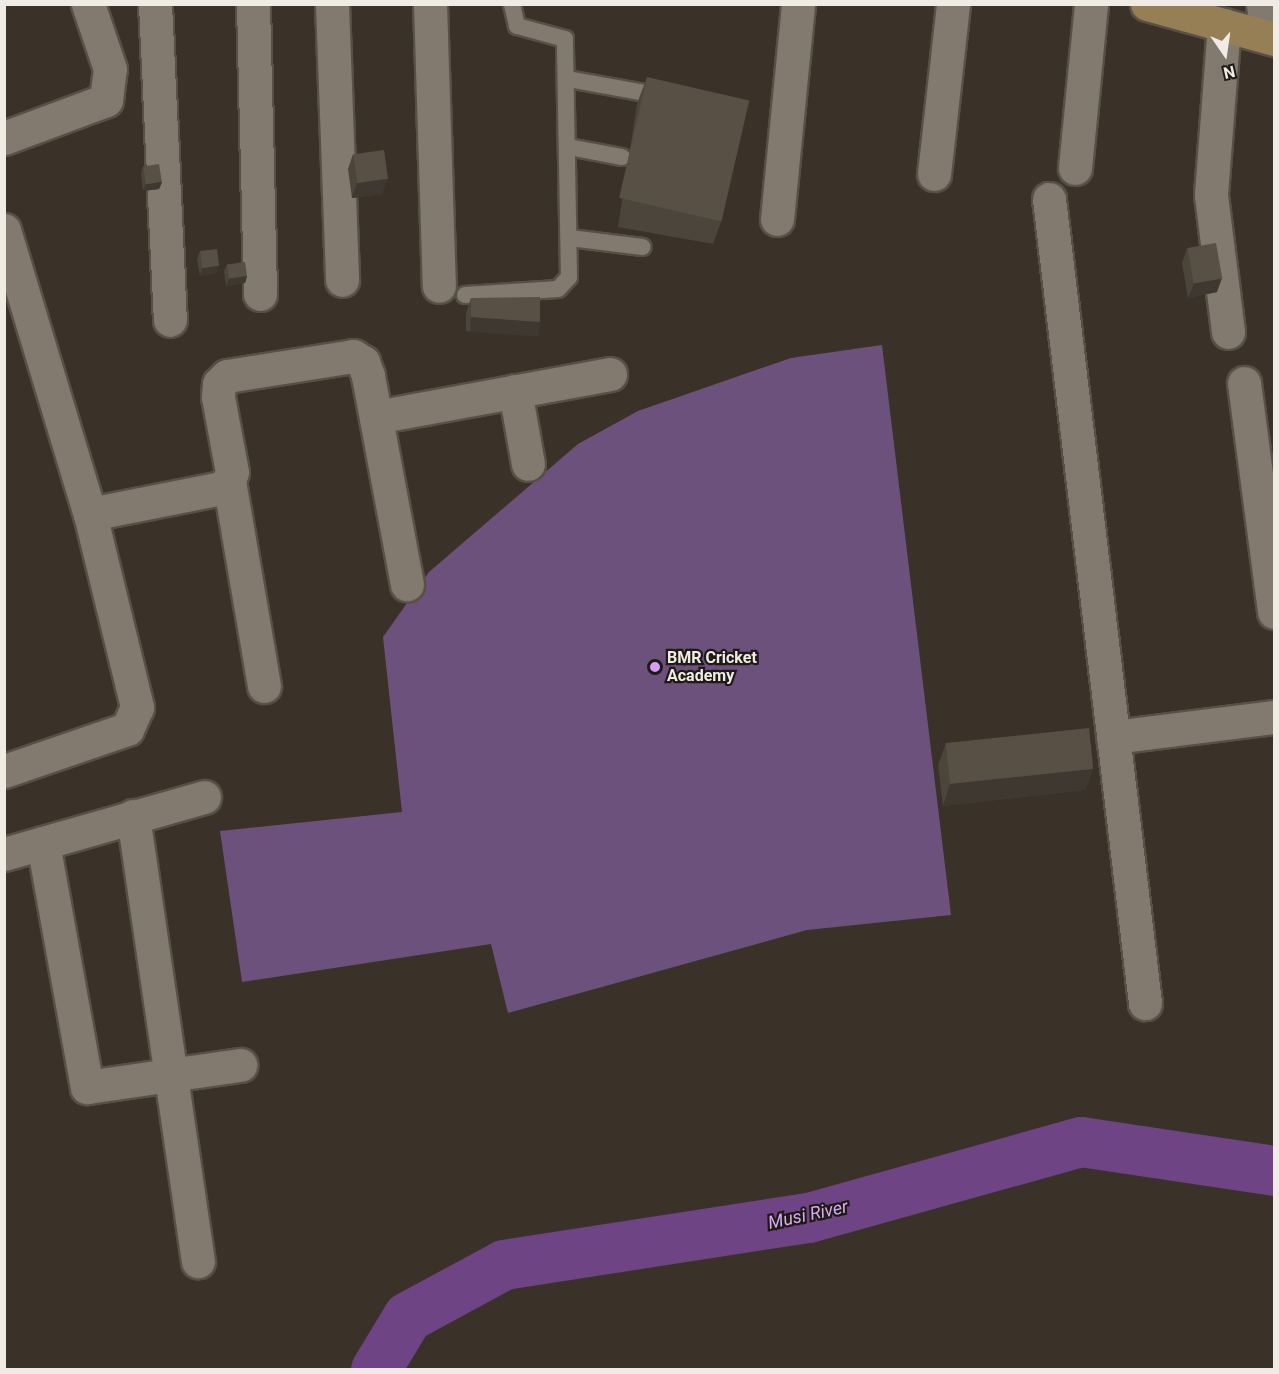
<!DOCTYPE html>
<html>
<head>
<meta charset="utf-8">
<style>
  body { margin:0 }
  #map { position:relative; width:1279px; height:1374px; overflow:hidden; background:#3a3228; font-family:Roboto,sans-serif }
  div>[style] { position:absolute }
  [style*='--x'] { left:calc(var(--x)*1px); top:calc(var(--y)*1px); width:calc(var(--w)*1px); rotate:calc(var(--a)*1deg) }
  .green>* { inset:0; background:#6d517d }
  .river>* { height:50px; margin:-25px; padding:0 25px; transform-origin:25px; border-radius:25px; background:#6f4485 }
  .roads { filter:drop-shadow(2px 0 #575047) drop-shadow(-2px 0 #575047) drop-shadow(0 2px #575047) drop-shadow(0 -2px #575047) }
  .lane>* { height:16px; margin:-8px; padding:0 8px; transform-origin:8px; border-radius:8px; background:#827a6e }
  .street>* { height:33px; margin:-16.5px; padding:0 16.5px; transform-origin:16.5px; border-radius:16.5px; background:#827a6e }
  .secondary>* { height:33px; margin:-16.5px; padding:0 16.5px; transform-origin:16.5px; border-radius:16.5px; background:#967f55 }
  .wall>* { inset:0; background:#4c453b }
  .shaded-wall>* { inset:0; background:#3e3830; transform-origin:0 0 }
  .building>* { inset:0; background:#585045; transform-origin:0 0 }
  .dots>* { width:16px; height:16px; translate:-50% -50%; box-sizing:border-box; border:3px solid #1e1b16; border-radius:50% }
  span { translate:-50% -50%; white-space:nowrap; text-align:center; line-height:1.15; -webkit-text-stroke:4.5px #1e1b16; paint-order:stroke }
  .poi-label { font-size:16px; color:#f0ebe4; font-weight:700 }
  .left { translate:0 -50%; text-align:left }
  .water-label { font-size:18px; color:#d9aaf3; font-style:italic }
  .frame { position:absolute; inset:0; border:6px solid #f0ebe4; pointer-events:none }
  .north { position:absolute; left:1195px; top:24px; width:60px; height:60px; -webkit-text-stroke:4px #1e1b16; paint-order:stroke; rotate:167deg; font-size:16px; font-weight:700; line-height:24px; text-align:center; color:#f0ebe4 }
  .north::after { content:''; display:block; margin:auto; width:21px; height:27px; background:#f0ebe4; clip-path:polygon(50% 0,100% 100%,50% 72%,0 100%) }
</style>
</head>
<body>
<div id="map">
  <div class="green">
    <i style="clip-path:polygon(882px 345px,951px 915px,807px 930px,508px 1013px,491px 944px,242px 982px,220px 831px,402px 812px,383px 637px,429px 572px,578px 444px,638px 411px,791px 358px)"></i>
  </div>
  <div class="river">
    <i style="--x:376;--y:1370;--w:62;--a:-58.9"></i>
    <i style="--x:408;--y:1317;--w:109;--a:-28.4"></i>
    <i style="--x:504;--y:1265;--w:309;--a:-8.8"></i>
    <i style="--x:809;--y:1218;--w:282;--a:-15.6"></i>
    <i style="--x:1081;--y:1142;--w:195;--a:8.5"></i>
  </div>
  <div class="roads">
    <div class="lane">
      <i style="--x:568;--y:79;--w:96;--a:10.3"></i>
      <i style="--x:569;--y:147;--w:54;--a:10.7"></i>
      <i style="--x:570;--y:238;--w:73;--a:7.1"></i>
      <i style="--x:465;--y:295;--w:93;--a:-3.7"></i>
      <i style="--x:558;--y:289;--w:16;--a:-47"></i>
      <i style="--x:569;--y:277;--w:238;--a:-91"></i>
      <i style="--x:565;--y:39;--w:50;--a:-164.8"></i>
      <i style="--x:517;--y:26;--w:23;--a:-103"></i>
    </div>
    <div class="street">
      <i style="--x:155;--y:4;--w:316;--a:87.3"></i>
      <i style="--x:253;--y:4;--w:290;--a:88.6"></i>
      <i style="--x:332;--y:4;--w:276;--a:87.9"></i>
      <i style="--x:430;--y:4;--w:282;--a:88.2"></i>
      <i style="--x:1263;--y:4;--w:32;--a:85"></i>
      <i style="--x:1224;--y:25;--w:170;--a:94.4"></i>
      <i style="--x:1211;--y:195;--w:138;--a:82.9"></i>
      <i style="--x:4;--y:138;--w:109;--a:-20.4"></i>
      <i style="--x:106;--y:100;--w:31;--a:-83"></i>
      <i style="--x:110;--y:69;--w:69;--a:-108.7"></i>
      <i style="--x:1075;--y:168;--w:165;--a:-84.4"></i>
      <i style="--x:934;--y:174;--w:171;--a:-83.6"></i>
      <i style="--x:1049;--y:199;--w:810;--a:83.19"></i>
      <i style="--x:777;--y:219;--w:216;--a:-84.4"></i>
      <i style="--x:4;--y:230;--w:297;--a:73.2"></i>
      <i style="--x:90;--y:514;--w:199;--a:76.3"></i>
      <i style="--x:137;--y:707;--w:24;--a:114"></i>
      <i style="--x:127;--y:729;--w:130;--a:161.1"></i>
      <i style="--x:1244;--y:383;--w:231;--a:82.5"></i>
      <i style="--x:515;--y:391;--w:74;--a:79.9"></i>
      <i style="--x:376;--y:417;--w:238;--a:-10.4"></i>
      <i style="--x:229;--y:481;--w:208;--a:80.3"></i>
      <i style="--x:90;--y:514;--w:134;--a:-11.2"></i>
      <i style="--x:221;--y:488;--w:11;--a:-41"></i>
      <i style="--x:229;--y:481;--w:9;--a:-72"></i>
      <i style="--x:232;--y:472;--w:76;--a:-100.6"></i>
      <i style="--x:218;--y:397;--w:13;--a:-86"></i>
      <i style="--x:219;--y:384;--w:11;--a:-45"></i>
      <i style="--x:227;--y:376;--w:128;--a:-9"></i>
      <i style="--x:353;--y:356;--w:12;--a:31"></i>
      <i style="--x:363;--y:362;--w:15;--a:70"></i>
      <i style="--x:368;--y:376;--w:212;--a:79.4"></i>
      <i style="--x:1113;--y:737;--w:162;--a:-7.1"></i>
      <i style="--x:133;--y:816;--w:450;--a:81.7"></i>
      <i style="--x:43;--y:843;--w:248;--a:79.8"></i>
      <i style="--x:87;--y:1087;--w:155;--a:-8.2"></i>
      <i style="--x:4;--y:854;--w:208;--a:-15.9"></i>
    </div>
    <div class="secondary">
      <i style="--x:1147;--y:4;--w:132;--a:15.4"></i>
    </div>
  </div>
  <div class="wall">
    <i style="clip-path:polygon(647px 77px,723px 216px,713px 244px,618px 227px,637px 104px)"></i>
    <i style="clip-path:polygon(353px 154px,382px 194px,352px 198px,348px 169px)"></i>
    <i style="clip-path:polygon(143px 166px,162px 182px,159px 189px,143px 191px,141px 174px)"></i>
    <i style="clip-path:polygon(1187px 248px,1217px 292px,1188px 298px,1182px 263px)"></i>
    <i style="clip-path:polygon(200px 251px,216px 273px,200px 276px,197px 259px)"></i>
    <i style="clip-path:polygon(227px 264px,247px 276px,245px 283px,226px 286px,224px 271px)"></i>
    <i style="clip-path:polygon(471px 298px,540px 322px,535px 336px,466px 331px,466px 313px)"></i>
    <i style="clip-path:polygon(946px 743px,1093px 769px,1085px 790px,943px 806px,938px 765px)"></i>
  </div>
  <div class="shaded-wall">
    <i style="clip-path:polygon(388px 179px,382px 194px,352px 198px,357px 183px)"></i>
    <i style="clip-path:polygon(162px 182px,159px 189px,143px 191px,146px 184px)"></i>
    <i style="clip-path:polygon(219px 266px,216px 273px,200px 276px,202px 268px)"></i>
    <i style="clip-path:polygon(247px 276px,245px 283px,226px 286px,229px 279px)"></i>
    <i style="clip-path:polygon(1222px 278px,1217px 292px,1188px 298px,1194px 283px)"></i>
    <i style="left:471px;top:317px;width:69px;height:15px;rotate:4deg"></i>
    <i style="clip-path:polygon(1093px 769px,1085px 790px,943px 806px,950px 784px)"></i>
  </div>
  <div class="building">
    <i style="left:647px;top:77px;width:105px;height:124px;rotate:13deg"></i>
    <i style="left:384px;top:150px;width:29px;height:31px;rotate:82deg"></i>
    <i style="left:159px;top:164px;width:18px;height:16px;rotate:81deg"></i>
    <i style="left:1216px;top:243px;width:36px;height:29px;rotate:80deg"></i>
    <i style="left:217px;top:249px;width:17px;height:17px;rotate:83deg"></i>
    <i style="left:245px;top:262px;width:14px;height:18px;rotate:82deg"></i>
    <i style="clip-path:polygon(540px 297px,540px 322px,471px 317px,471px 298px)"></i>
    <i style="left:1089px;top:728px;width:41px;height:144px;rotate:84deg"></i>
  </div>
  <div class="dots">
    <i style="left:655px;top:667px;background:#d89bf8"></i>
  </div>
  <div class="poi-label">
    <span class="left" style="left:667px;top:667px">BMR Cricket<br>Academy</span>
  </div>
  <div class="water-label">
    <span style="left:808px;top:1215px;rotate:-12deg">Musi River</span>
  </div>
  <div class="frame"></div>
  <div class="north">N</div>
</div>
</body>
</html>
